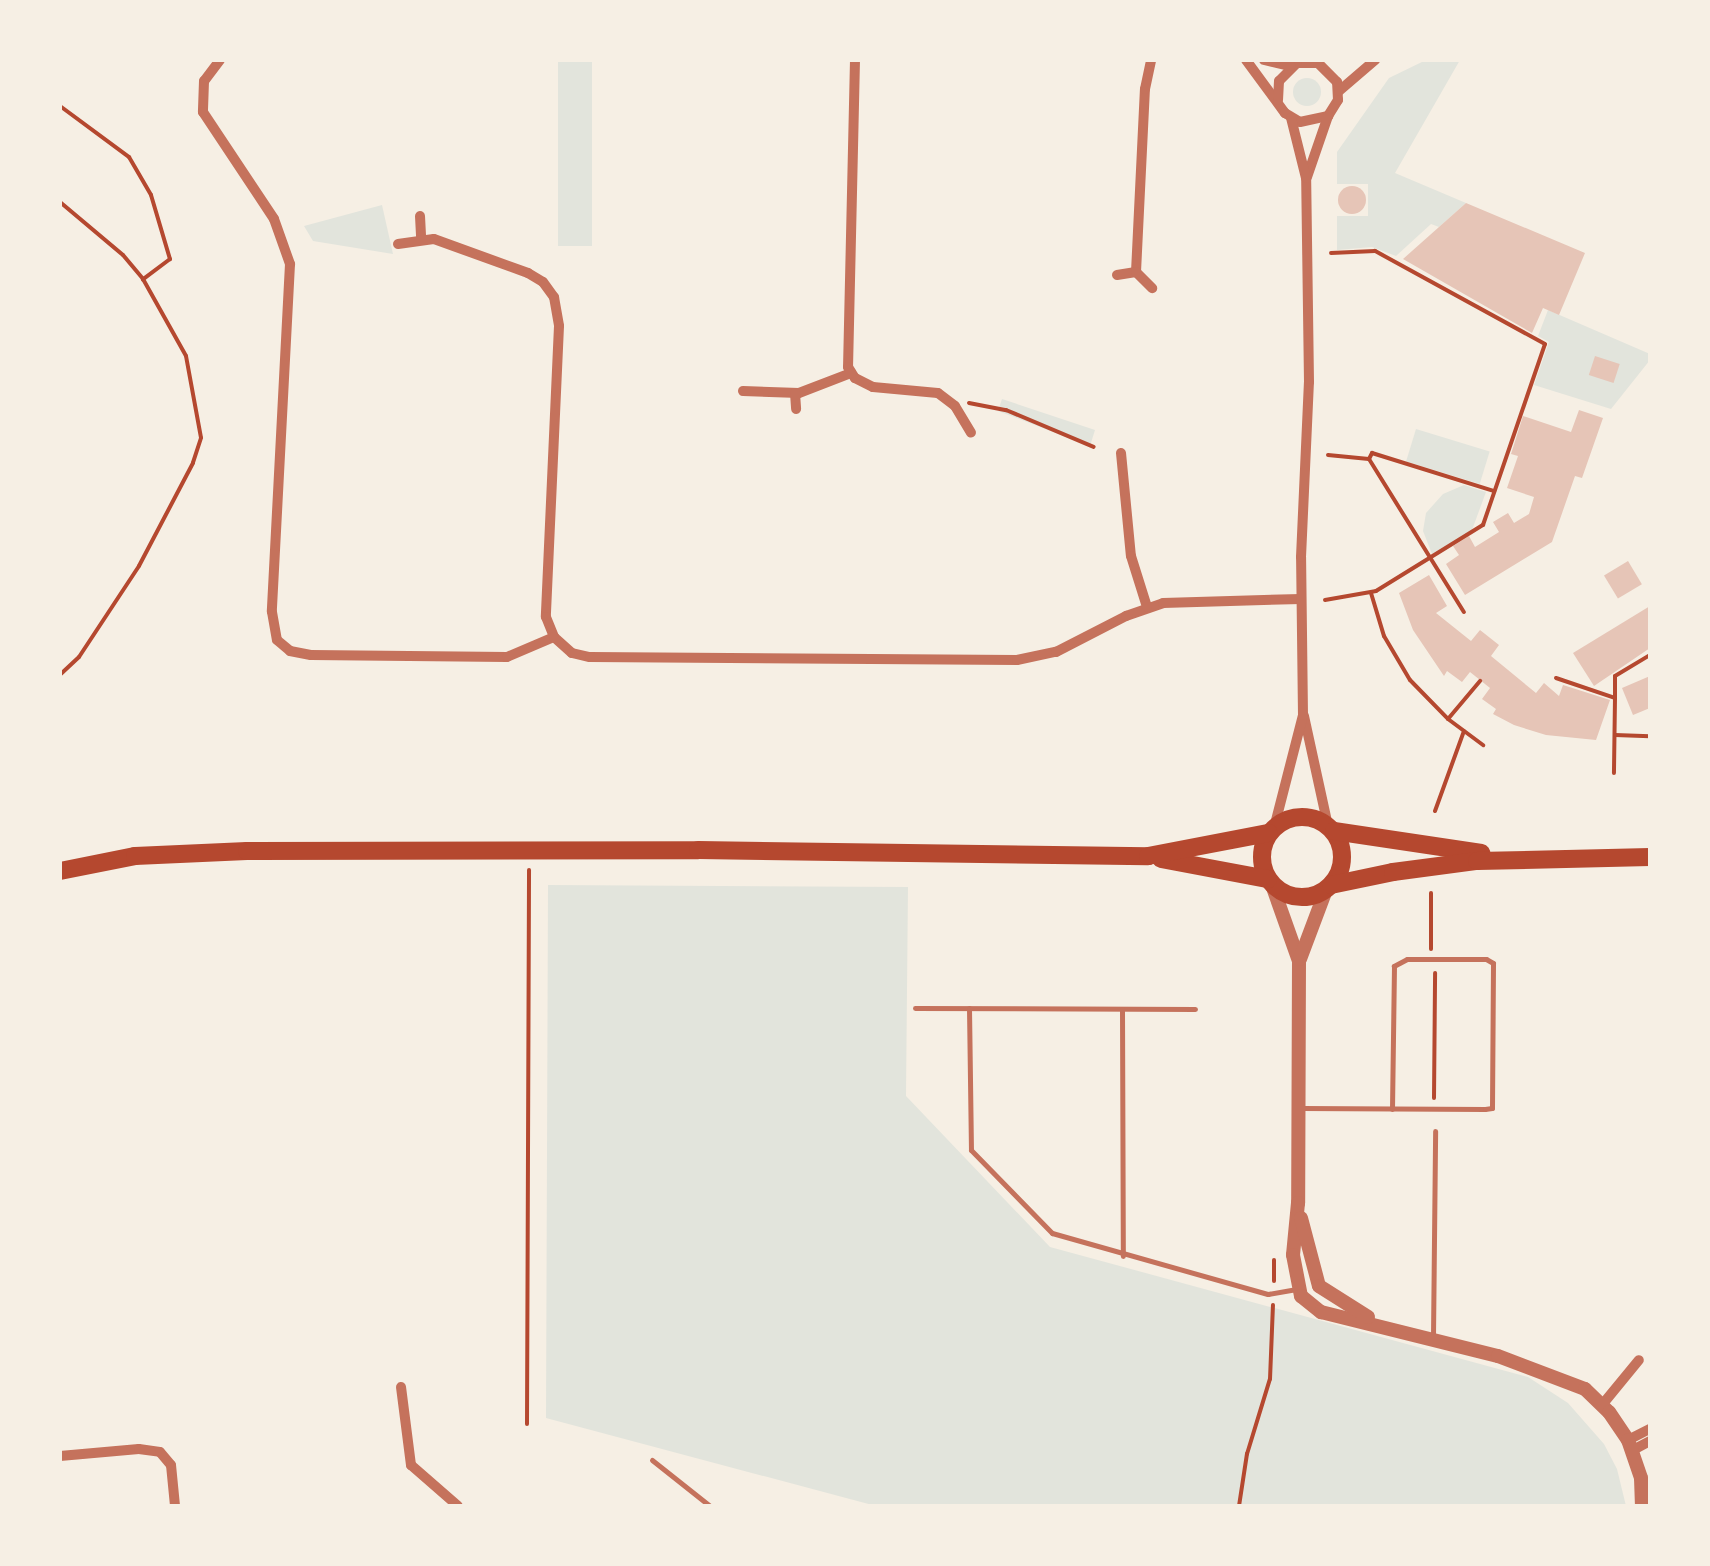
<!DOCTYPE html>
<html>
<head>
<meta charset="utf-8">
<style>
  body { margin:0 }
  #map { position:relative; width:1710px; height:1566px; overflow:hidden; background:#f6efe4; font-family:"Alegreya Sans",sans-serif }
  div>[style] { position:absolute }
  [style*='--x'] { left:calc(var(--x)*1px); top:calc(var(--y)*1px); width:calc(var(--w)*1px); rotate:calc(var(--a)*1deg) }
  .green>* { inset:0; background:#e2e4dc; transform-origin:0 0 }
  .round { border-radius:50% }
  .building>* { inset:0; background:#e6c5b7; transform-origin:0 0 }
  .path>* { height:4px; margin:-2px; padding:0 2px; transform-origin:2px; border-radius:2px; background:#b5482f }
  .service>* { height:5px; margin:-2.5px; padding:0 2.5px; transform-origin:2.5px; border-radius:2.5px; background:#c5725c }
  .minor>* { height:10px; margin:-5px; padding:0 5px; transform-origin:5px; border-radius:5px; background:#c5725c }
  .tertiary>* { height:14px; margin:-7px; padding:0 7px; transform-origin:7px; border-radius:7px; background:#c5725c }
  .primary>* { height:18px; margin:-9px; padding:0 9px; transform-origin:9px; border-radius:9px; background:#b5482f }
  .primary>.ring { margin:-9px; padding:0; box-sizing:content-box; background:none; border:18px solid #b5482f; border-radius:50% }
  span { translate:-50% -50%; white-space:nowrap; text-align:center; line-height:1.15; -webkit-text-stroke:10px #f6efe4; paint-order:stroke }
  .frame { position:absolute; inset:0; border:62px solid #f6efe4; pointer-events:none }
</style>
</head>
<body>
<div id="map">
  <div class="green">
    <i style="left:558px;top:60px;width:34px;height:186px"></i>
    <i style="clip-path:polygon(1426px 60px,1460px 60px,1395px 173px,1466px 203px,1439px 227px,1431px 224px,1396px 256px,1372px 247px,1337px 250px,1337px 216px,1368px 216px,1368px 184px,1337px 184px,1337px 152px,1389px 78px)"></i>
    <i class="round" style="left:1293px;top:78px;width:28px;height:28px"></i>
    <i style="clip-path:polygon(382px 205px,393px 254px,313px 241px,304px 226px)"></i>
    <i style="clip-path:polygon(1548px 310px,1650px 354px,1650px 360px,1611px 409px,1534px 385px,1549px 342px,1538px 336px)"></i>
    <i style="clip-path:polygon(1002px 399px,1095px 430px,1090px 446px,998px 411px)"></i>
    <i style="left:1416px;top:429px;width:77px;height:34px;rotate:17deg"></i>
    <i style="clip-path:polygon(1464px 485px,1486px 492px,1472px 530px,1432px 554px,1423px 531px,1426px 513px,1443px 494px)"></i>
    <i style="clip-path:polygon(548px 885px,908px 887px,906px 1096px,1050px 1247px,1528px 1377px,1568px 1403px,1604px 1444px,1617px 1469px,1626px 1506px,876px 1506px,546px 1418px)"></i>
  </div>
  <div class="building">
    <i class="round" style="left:1338px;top:186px;width:28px;height:28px"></i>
    <i style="clip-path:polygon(1466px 203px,1585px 253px,1559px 315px,1543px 308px,1532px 333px,1403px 259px)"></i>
    <i style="left:1595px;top:356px;width:26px;height:20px;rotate:18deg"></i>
    <i style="clip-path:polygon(1579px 410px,1603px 418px,1582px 478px,1575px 476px,1552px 542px,1465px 595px,1446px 564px,1459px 555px,1453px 546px,1469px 536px,1475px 547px,1499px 532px,1493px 522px,1508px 513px,1514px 523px,1529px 514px,1534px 497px,1507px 488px,1518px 456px,1511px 454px,1523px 416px,1571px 432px)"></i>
    <i style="left:1628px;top:561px;width:27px;height:28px;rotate:59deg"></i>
    <i style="clip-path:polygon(1429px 575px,1447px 606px,1436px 613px,1471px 641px,1480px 630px,1499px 645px,1491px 656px,1536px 693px,1544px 683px,1559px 696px,1563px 685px,1610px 700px,1596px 740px,1546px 735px,1514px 725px,1493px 714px,1496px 709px,1482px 699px,1490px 688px,1470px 672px,1462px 682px,1447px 671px,1444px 676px,1413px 630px,1399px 593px)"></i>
    <i style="clip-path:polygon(1650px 606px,1650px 648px,1594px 686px,1573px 653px)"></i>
    <i style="clip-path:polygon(1650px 676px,1650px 708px,1633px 715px,1622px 688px)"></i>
  </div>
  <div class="path">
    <i style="--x:60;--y:106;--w:86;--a:36.5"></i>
    <i style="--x:129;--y:157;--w:44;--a:59.9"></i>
    <i style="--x:151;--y:195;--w:67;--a:73.5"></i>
    <i style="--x:170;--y:259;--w:34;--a:143"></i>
    <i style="--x:60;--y:202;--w:82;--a:40.1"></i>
    <i style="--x:123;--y:255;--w:31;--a:50"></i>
    <i style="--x:143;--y:279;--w:88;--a:60.8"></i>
    <i style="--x:186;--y:356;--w:83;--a:79.6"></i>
    <i style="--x:201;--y:438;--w:26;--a:108"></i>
    <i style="--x:193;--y:463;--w:116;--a:117.7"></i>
    <i style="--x:139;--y:566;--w:109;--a:123.4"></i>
    <i style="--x:79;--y:657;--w:26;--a:137"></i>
    <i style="--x:969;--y:403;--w:38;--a:11"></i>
    <i style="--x:1006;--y:410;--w:95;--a:22.8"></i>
    <i style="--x:1328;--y:455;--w:41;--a:5.6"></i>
    <i style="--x:1369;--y:459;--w:180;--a:58.2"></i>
    <i style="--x:1369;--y:459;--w:7;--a:-63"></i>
    <i style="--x:1372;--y:453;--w:128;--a:17.3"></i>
    <i style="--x:1371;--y:593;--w:45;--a:73.2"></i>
    <i style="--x:1384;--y:636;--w:51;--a:59.4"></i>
    <i style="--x:1410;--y:680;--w:54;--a:45.7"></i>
    <i style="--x:1448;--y:719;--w:44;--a:36.6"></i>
    <i style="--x:1325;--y:600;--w:52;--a:-10"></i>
    <i style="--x:1376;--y:591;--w:126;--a:-31.7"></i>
    <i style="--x:1483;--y:525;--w:191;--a:-71.1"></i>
    <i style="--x:1545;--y:344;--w:194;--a:-151.3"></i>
    <i style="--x:1375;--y:251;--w:44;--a:177.4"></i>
    <i style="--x:1556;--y:678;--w:62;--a:18.7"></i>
    <i style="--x:1615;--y:698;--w:75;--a:90.8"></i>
    <i style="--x:1615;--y:698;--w:22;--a:-90"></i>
    <i style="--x:1615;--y:676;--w:41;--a:-31"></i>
    <i style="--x:1448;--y:719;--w:50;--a:-49.9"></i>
    <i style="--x:1615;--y:735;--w:35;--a:2"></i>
    <i style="--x:1435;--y:811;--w:85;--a:-70.1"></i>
    <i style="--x:1431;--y:893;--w:56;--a:90"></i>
    <i style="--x:1434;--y:1098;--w:125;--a:-89.5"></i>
    <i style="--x:1274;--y:1260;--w:21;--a:90"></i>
    <i style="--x:527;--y:1424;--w:554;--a:-89.79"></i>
    <i style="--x:1239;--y:1506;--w:53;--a:-81.3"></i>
    <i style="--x:1247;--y:1454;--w:78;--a:-73"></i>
    <i style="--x:1270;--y:1379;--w:74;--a:-87.7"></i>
  </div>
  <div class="service">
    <i style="--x:915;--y:1008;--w:280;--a:0.2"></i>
    <i style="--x:969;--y:1008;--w:142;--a:89.2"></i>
    <i style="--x:971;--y:1150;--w:116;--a:45.7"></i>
    <i style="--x:1052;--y:1233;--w:224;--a:15.8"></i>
    <i style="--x:1268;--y:1294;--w:29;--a:-10"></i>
    <i style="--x:1122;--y:1009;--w:247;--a:89.8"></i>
    <i style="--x:1302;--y:1108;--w:183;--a:0.3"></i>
    <i style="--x:1485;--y:1109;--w:7;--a:-8"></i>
    <i style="--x:1492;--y:1108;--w:145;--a:-89.6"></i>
    <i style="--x:1493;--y:963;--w:8;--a:-150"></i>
    <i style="--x:1486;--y:959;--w:79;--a:180"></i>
    <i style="--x:1407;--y:959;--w:15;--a:152"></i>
    <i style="--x:1394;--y:966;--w:143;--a:90.8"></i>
    <i style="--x:1433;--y:1336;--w:205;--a:-89.4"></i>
    <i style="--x:652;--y:1460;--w:74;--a:38.4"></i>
  </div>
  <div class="minor">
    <i style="--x:220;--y:60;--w:26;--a:127"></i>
    <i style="--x:204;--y:81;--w:31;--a:92"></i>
    <i style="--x:203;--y:112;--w:128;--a:56.4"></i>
    <i style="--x:274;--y:219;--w:48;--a:70.4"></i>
    <i style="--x:290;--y:264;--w:348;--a:93"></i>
    <i style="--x:272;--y:612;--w:28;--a:80"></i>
    <i style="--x:277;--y:640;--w:17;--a:40"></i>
    <i style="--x:290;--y:651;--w:21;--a:11"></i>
    <i style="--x:311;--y:655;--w:196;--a:0.6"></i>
    <i style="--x:507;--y:657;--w:51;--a:-23.1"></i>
    <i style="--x:855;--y:60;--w:307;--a:91.3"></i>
    <i style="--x:848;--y:367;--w:13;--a:58"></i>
    <i style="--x:855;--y:378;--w:20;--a:27"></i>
    <i style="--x:873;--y:387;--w:65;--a:5.3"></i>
    <i style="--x:938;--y:393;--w:21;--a:37"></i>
    <i style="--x:955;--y:406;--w:31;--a:59"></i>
    <i style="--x:1246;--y:60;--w:66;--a:53.7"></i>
    <i style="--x:1285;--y:113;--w:17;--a:31"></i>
    <i style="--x:1300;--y:122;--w:29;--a:-12"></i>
    <i style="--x:1328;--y:116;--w:19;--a:-58"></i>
    <i style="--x:1338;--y:100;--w:18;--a:-93"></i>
    <i style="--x:1337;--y:82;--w:27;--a:-135"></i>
    <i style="--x:1318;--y:63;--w:21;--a:180"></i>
    <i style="--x:1297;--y:63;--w:25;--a:135"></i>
    <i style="--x:1279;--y:81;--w:19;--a:93"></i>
    <i style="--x:1264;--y:60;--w:27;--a:13"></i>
    <i style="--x:1339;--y:91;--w:48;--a:-40.7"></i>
    <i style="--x:1307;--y:177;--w:65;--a:-71"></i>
    <i style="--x:420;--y:216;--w:22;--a:87"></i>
    <i style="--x:398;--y:244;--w:36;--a:-8"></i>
    <i style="--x:434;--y:239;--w:100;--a:19.9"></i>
    <i style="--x:528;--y:273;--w:17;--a:31"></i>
    <i style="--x:543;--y:282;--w:19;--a:54"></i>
    <i style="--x:554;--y:297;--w:29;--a:80"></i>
    <i style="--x:559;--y:326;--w:291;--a:92.6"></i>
    <i style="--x:546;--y:617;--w:22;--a:68"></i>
    <i style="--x:554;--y:637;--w:24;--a:42"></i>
    <i style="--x:572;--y:653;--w:18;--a:13"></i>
    <i style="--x:590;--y:657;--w:427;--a:0.4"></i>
    <i style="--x:1017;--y:660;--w:40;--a:-12"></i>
    <i style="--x:1056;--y:652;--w:79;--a:-27.2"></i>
    <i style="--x:1126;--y:616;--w:39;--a:-19"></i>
    <i style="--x:1163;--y:603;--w:138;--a:-1.7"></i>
    <i style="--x:1136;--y:272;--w:183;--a:-87.2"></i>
    <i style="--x:1145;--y:89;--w:30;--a:-78"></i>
    <i style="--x:1117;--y:275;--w:19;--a:-9"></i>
    <i style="--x:1136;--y:272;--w:23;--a:45"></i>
    <i style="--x:743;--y:391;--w:56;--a:2"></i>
    <i style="--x:799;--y:393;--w:56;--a:-21"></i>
    <i style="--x:795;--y:393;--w:16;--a:86"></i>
    <i style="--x:1121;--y:453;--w:103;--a:84.5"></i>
    <i style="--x:1131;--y:556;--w:53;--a:72.6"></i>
    <i style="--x:1304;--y:716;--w:113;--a:77.7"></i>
    <i style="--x:1274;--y:828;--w:117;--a:-75.6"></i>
    <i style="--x:1303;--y:715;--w:158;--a:-90.7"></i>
    <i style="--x:1301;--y:557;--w:175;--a:-87.4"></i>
    <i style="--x:1309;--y:382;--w:204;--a:-90.8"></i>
    <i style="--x:1306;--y:178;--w:62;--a:-104"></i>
    <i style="--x:401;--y:1387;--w:79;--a:82.7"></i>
    <i style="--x:411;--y:1465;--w:62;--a:41.1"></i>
    <i style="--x:1602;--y:1405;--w:58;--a:-50.6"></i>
    <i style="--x:1628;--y:1440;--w:25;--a:-27"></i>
    <i style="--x:1633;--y:1450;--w:19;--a:-28"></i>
    <i style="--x:60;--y:1456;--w:79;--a:-5.1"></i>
    <i style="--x:139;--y:1449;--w:21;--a:8"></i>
    <i style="--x:160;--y:1452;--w:17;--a:50"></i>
    <i style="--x:171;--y:1465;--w:41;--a:84.4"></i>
  </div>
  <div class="tertiary">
    <i style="--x:1271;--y:882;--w:84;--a:70.5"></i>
    <i style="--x:1299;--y:961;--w:242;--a:90.2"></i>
    <i style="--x:1298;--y:1203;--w:52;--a:95.5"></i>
    <i style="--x:1293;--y:1255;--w:42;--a:79"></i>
    <i style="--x:1301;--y:1296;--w:26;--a:39"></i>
    <i style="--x:1321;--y:1312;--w:182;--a:14"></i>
    <i style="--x:1498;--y:1356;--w:93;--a:20.8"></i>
    <i style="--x:1585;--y:1389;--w:33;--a:44"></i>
    <i style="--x:1609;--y:1412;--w:34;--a:56"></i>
    <i style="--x:1628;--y:1440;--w:40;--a:71.1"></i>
    <i style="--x:1641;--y:1478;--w:28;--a:88"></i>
    <i style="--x:1300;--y:959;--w:74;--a:-69.4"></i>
    <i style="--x:1301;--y:1218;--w:70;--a:75.2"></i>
    <i style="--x:1319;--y:1286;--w:58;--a:32.3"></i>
  </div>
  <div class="primary">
    <i class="ring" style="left:1262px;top:817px;width:62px;height:62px"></i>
    <i style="--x:1334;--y:831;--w:149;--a:8.5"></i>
    <i style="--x:1161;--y:859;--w:109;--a:10.6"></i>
    <i style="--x:60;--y:871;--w:76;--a:-11.3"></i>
    <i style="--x:135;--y:856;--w:112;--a:-2.6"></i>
    <i style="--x:247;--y:851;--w:451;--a:-0.1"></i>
    <i style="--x:698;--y:850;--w:450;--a:0.8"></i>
    <i style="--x:1148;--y:856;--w:123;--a:-10.8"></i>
    <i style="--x:1331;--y:885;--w:63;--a:-11.8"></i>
    <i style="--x:1393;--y:872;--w:85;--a:-7.5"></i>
    <i style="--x:1477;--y:861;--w:173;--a:-1.3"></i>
  </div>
  <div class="frame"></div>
</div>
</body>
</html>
